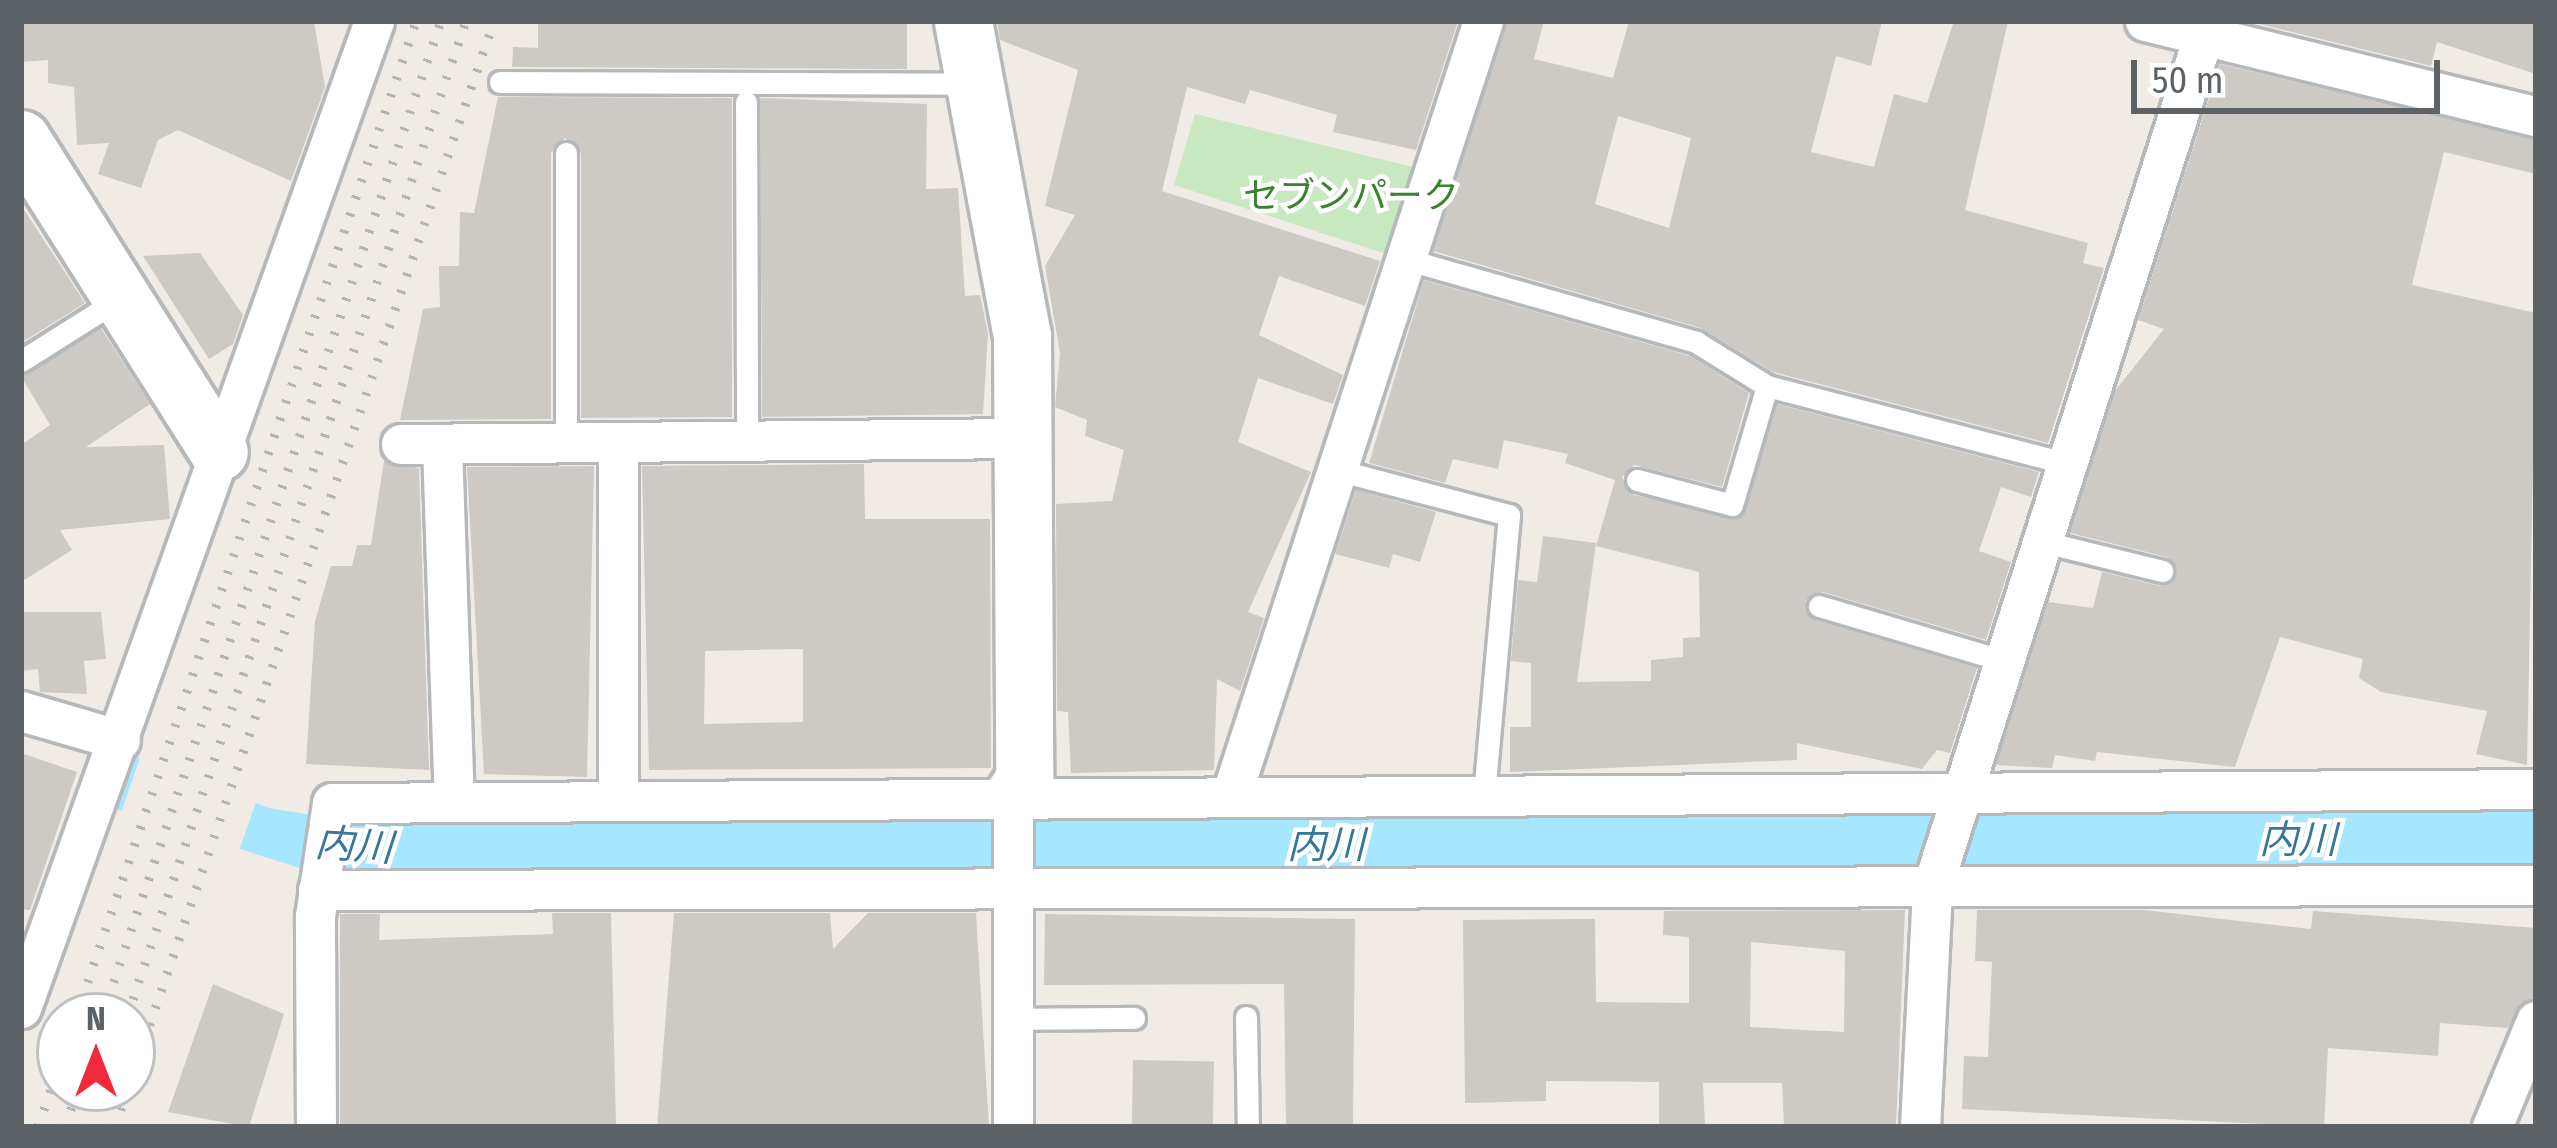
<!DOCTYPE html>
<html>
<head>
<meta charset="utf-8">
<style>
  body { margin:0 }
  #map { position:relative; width:2557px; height:1148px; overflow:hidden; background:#f0ece5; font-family:"Fira Sans Condensed","Noto Sans JP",sans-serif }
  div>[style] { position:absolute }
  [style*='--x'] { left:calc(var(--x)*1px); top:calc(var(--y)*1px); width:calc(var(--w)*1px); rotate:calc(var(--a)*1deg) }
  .green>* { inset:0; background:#c7e8c1 }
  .water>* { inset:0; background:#a6e6ff }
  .pier>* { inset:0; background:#f0ece5; transform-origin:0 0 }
  .building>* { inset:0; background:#cdc9c4; transform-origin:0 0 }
  .roads { filter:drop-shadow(3px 0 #b6b9bc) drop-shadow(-3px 0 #b6b9bc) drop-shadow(0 3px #b6b9bc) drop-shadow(0 -3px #b6b9bc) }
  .lane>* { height:21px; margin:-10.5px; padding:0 10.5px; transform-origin:10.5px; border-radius:10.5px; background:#fff }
  .street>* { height:39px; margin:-19.5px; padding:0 19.5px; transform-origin:19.5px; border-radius:19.5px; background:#fff }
  .secondary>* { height:57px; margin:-28.5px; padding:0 28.5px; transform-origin:28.5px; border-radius:28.5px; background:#fff }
  .rail>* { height:9px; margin-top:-4.5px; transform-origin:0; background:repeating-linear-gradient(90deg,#b4b5b6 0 3px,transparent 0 18px) }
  span { translate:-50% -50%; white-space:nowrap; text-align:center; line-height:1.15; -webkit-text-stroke:9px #fff; paint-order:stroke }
  .park-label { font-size:36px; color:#3a8230 }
  .water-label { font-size:39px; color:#36779b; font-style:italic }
  .frame { position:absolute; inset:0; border:24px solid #5d6266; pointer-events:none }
  .north { position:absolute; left:36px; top:992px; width:120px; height:120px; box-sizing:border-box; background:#fff; border:3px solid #bec0c2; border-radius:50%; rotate:0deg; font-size:33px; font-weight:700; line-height:48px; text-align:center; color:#5d6266 }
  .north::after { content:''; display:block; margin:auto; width:42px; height:54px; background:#f02a3a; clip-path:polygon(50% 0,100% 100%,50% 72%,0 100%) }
  .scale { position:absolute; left:2131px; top:60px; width:309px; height:54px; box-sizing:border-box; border:6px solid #5d6266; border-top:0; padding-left:15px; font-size:36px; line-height:42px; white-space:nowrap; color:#5d6266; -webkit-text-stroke:9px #fff; paint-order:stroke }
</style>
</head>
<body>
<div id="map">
  <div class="green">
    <i style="clip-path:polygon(1195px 114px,1413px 167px,1386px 254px,1174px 185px)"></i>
  </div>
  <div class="water">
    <i style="clip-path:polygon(135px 756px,269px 808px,343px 820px,2536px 808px,2536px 869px,309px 871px,115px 809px)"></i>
  </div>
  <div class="pier">
    <i style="left:142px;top:752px;width:124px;height:67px;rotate:19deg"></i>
  </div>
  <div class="building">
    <i style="clip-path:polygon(21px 21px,314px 21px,325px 87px,291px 181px,178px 130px,158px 140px,141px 188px,98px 174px,109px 143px,77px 145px,74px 87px,48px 83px,48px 60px,21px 62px)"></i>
    <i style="clip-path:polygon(538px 21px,907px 21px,907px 69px,512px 67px,513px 47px,538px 48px)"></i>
    <i style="clip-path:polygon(997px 21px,1458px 21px,1416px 150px,1333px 132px,1337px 115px,1250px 90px,1245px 104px,1187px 87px,1162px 191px,1380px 261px,1365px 306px,1279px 276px,1259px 335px,1343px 375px,1333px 404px,1258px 378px,1238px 442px,1311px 472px,1248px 612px,1264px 618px,1240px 691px,1217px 679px,1214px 770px,1071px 773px,1068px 712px,1057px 711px,1056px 504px,1112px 501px,1124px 450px,1085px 436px,1087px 420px,1055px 407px,1060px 353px,1045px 266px,1075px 215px,1045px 206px,1078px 70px,1000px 40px)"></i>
    <i style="clip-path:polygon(evenodd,1506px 21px,1544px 21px,1534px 59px,1613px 78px,1629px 21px,1882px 21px,1871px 66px,1836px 56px,1811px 152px,1874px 167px,1894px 94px,1927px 103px,1954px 21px,2008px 21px,1965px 210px,2088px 243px,2083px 263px,2104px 268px,2048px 443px,1773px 372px,1701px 328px,1433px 251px,1506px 21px,1618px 116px,1691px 138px,1669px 228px,1595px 204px,1618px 116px)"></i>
    <i style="clip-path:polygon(2247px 21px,2536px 21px,2536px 74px,2437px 42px,2431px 66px)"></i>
    <i style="clip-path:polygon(2220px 64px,2536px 139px,2536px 174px,2444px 152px,2412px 285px,2536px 313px,2527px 765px,2476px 754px,2487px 711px,2381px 692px,2359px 678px,2363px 659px,2280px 637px,2235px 767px,2097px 752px,2095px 761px,2055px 755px,2052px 768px,1996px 765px,2048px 602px,2093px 608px,2102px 572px,2160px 586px,2176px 576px,2167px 557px,2070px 533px,2115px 391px,2164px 329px,2138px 320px)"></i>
    <i style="clip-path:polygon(498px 97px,732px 98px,732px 417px,581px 418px,581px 153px,565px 138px,551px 153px,551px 419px,400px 420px,423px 309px,440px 307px,439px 266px,459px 266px,460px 212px,474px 213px)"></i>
    <i style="clip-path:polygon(760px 98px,927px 104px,926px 189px,958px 188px,965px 296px,980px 295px,988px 334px,983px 414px,762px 417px)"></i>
    <i style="clip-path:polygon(21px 205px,85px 303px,21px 343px)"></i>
    <i style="clip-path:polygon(200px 253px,243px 315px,233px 344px,209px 359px,143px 256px)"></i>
    <i style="clip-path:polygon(1424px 280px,1690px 356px,1749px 393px,1722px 487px,1634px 465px,1622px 477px,1633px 495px,1742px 516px,1777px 404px,2039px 472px,2031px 497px,2001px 487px,1979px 551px,2011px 562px,1986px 640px,1823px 592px,1805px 601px,1815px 620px,1977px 668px,1950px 753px,1937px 750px,1922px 769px,1797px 743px,1797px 760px,1510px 772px,1510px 727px,1531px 727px,1531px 663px,1511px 661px,1518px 580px,1537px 582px,1543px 536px,1596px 543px,1577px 682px,1651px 681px,1651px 660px,1683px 657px,1683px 638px,1700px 637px,1699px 572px,1596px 546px,1615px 480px,1565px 463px,1568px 454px,1504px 440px,1498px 469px,1453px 459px,1445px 483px,1369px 463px)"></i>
    <i style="clip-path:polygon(101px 328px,150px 404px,86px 447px,164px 445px,170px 519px,60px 530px,72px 550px,21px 582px,21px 445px,50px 425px,21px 376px)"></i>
    <i style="clip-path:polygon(384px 461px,419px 468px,429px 770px,306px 764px,315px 621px,331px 566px,352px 566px,357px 545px,371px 545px)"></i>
    <i style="clip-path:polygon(evenodd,864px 464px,865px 519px,990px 519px,991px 768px,649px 770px,642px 466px,864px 464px,803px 649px,803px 722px,704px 724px,705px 651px,803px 649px)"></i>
    <i style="clip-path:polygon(594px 466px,587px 777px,484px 774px,467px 467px)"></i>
    <i style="clip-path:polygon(1356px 490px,1436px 512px,1420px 562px,1393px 554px,1389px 568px,1335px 554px)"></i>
    <i style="clip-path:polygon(21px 612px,101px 612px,106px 659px,84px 661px,87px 694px,40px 692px,38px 669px,21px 671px)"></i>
    <i style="clip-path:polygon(21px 753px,77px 772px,30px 910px,21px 909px)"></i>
    <i style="clip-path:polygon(evenodd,1905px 910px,1896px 1127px,1784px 1127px,1782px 1083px,1703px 1083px,1705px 1126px,1659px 1127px,1659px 1082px,1546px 1081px,1546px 1101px,1465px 1103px,1463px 920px,1595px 919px,1596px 1002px,1689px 1003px,1689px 937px,1663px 935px,1664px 911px,1905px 910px,1751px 942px,1845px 951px,1844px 1032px,1750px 1027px,1751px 942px)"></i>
    <i style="clip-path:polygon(1977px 910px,2144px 910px,2311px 929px,2313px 911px,2536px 928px,2533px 997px,2507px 1028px,2440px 1023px,2438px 1056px,2328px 1048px,2324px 1127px,1962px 1109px,1964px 1056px,1988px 1057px,1992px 962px,1975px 961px)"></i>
    <i style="clip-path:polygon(552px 913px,611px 913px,616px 1127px,340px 1127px,340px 914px,380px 914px,379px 940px,553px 934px)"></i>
    <i style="clip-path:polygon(674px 913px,830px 913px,833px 949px,868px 913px,976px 913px,989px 1127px,657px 1127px)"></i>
    <i style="clip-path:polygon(1045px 914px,1355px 919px,1353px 1127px,1286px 1127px,1284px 984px,1044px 985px)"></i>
    <i style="clip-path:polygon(213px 984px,284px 1014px,249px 1127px,168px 1112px)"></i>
    <i style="left:1133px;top:1060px;width:81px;height:67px;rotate:1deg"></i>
  </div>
  <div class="roads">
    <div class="lane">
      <i style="--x:500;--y:82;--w:475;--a:0.2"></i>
      <i style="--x:746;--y:102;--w:342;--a:89.8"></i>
      <i style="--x:566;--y:153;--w:291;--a:90"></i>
      <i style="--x:1405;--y:259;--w:303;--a:15.9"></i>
      <i style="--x:1696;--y:342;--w:84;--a:31.8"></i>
      <i style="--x:1767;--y:386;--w:308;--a:14.5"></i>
      <i style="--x:21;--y:361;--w:116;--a:-32.3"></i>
      <i style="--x:1337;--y:470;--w:178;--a:14.7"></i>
      <i style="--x:1509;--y:515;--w:281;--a:95.1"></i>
      <i style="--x:1637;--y:480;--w:98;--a:14.7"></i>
      <i style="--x:1732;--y:505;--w:124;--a:-73.6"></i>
      <i style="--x:2040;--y:541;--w:126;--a:13.8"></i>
      <i style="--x:1819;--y:606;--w:190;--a:16.5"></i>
      <i style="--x:1246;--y:1017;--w:110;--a:89"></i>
      <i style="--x:1012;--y:1019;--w:122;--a:-0.5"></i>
    </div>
    <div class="street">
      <i style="--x:2145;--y:21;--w:402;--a:13.7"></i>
      <i style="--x:618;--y:443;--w:357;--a:90"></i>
      <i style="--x:401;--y:444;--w:623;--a:-0.55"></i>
      <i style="--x:442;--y:444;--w:358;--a:88.1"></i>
      <i style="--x:21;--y:711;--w:103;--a:16.3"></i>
      <i style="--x:1231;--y:796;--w:815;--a:-71.99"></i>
      <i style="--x:318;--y:890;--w:2218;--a:-0.13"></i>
      <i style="--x:21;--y:1008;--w:1048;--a:-70.32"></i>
      <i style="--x:316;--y:1127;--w:211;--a:-90.3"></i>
      <i style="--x:315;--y:916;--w:114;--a:-81.4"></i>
      <i style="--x:332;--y:803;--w:2204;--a:-0.36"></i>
      <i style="--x:1013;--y:1127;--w:331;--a:-90"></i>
      <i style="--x:1920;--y:1127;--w:239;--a:-87.1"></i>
      <i style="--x:1932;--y:888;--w:910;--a:-72.34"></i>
      <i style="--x:2492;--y:1127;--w:115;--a:-67.5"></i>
    </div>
    <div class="secondary">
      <i style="--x:963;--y:21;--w:319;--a:79.4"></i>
      <i style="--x:1022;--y:335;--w:444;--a:89.7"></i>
      <i style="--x:1024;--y:779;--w:20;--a:123"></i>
      <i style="--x:21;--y:139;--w:370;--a:57.7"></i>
    </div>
  </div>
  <div class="rail">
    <i style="--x:76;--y:1016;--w:1051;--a:-71.13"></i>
    <i style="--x:102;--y:1016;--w:1051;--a:-71.19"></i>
    <i style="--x:127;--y:1016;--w:1051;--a:-71.19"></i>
    <i style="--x:132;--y:1076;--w:1115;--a:-71.06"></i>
    <i style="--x:38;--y:1127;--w:69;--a:-71.3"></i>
    <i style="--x:65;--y:1127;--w:41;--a:-71.6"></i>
    <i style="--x:88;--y:1127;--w:41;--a:-71.6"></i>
    <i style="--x:115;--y:1127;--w:41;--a:-71.6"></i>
  </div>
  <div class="park-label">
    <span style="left:1351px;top:197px">セブンパーク</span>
  </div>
  <div class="water-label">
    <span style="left:2298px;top:840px">内川</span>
    <span style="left:1326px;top:845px">内川</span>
    <span style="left:354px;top:846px;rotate:4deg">内川</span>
  </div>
  <div class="frame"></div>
  <div class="north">N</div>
  <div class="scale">50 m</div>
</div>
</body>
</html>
